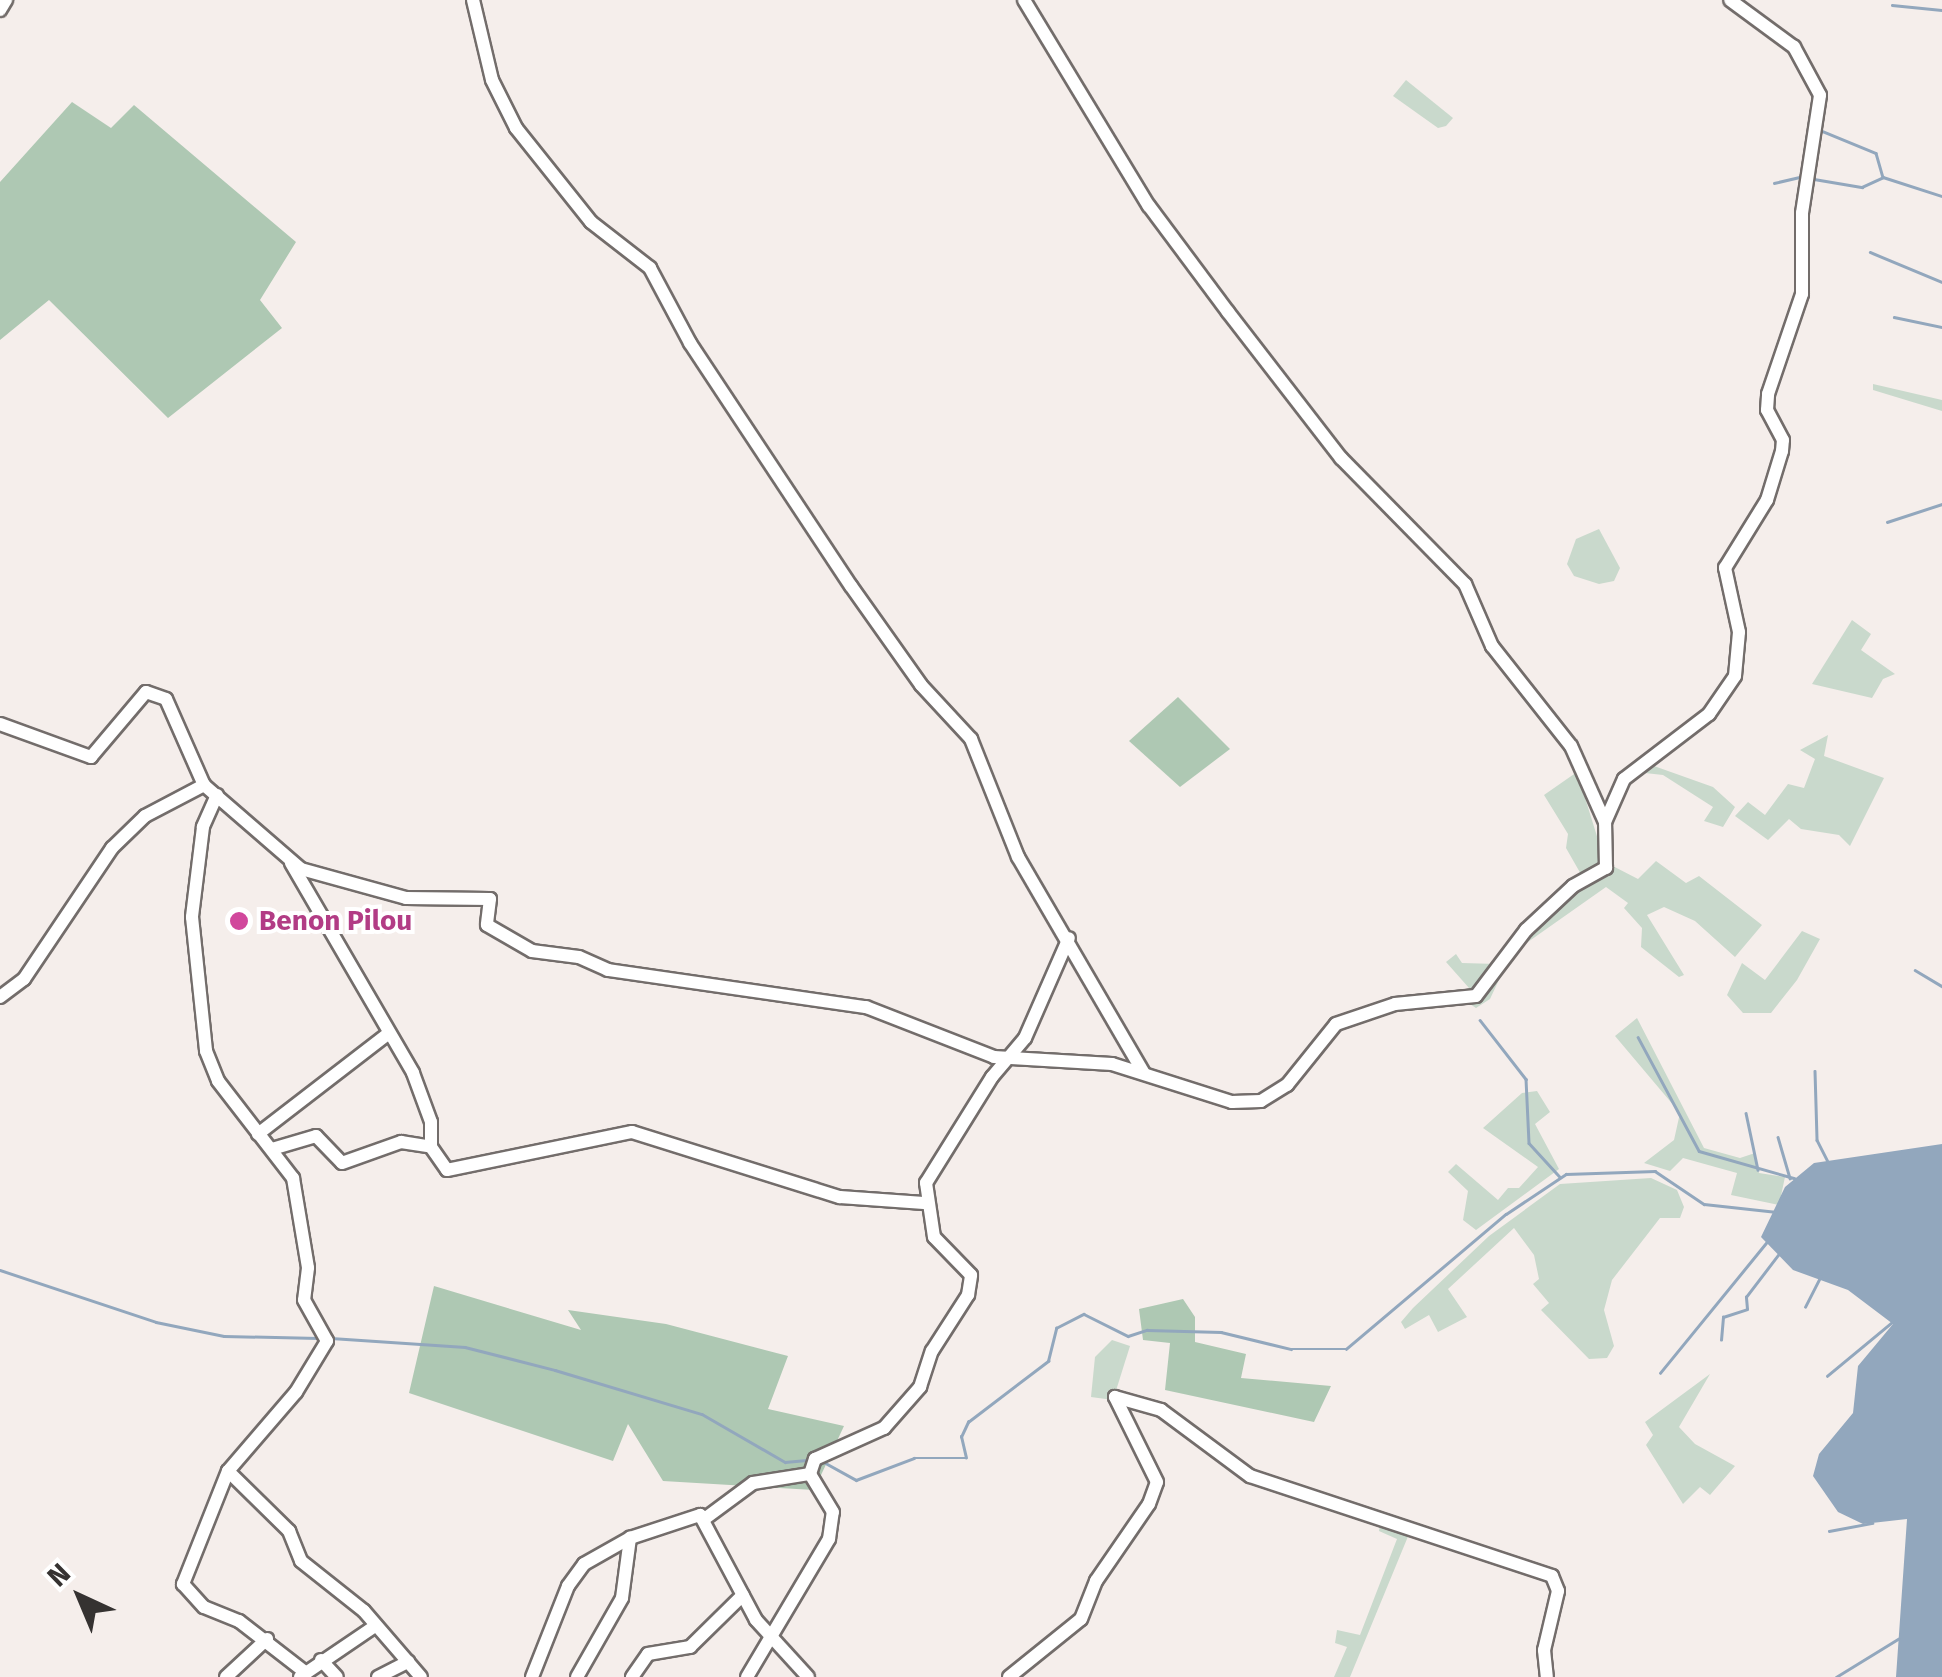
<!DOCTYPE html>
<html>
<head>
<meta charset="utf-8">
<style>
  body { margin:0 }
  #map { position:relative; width:1942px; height:1677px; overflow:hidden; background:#f5eeeb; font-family:"Fira Sans",sans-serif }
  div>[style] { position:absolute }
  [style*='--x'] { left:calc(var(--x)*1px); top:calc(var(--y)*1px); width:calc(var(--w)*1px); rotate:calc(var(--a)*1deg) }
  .green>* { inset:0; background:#c9d9cc }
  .forest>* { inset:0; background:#aec8b3 }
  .water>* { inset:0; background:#92a7bd }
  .stream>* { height:2.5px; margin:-1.25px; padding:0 1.25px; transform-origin:1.25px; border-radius:1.25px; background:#92a7bd }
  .roads { filter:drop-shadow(2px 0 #736d6b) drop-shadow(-2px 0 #736d6b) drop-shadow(0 2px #736d6b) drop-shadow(0 -2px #736d6b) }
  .street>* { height:12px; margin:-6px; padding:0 6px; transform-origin:6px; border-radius:6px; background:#fff }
  .dots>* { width:28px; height:28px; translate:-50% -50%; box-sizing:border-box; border:5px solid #fff; border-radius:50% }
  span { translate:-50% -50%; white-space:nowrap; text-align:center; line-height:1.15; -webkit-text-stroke:8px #fff; paint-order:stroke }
  .hotel-label { font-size:28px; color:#b23c85; font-weight:700 }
  .left { translate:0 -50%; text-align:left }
  .north { position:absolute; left:30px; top:1547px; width:100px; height:100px; -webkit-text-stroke:8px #fff; paint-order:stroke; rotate:316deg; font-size:28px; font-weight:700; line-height:40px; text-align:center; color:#353231 }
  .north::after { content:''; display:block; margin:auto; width:35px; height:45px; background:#353231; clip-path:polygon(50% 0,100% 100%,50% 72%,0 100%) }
</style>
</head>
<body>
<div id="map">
  <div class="green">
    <i style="clip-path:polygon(1406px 80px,1453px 118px,1446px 126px,1438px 128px,1393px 96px)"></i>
    <i style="clip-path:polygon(1873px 384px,1942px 400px,1942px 411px,1873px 390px)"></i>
    <i style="clip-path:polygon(1599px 529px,1620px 568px,1614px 581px,1599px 584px,1574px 576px,1567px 564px,1576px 539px)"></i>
    <i style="clip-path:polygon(1852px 620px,1871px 634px,1861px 650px,1895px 674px,1883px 679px,1872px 698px,1812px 684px)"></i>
    <i style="clip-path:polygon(1828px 735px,1824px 756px,1884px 778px,1850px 846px,1839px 835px,1801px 829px,1789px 819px,1768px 840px,1735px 816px,1748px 802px,1765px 815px,1788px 784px,1804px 788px,1815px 759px,1800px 750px)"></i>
    <i style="clip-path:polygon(1654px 766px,1713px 787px,1735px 807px,1723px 827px,1704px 821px,1713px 807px,1663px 775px,1645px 773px)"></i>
    <i style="clip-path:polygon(1577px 772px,1605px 862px,1638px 879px,1656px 861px,1686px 883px,1699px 876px,1762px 925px,1735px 957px,1695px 921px,1664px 907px,1647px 915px,1684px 975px,1679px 977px,1641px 947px,1642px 928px,1624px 908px,1628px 903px,1606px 887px,1511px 954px,1490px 999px,1476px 1008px,1467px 1002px,1477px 997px,1446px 962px,1456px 954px,1462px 963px,1497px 964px,1582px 876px,1566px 848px,1568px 834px,1544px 795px)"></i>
    <i style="clip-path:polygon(1802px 931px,1820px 939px,1797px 980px,1771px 1013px,1743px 1013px,1727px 995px,1742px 963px,1765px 980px)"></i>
    <i style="clip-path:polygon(1637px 1018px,1704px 1148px,1740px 1158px,1755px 1153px,1759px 1173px,1785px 1177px,1779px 1205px,1731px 1195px,1737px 1173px,1683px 1158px,1670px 1171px,1644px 1163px,1674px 1140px,1680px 1113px,1615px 1036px)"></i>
    <i style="clip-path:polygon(1537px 1091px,1550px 1112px,1535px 1124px,1559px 1169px,1476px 1230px,1463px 1220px,1468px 1191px,1448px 1172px,1456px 1164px,1498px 1200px,1508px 1188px,1519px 1188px,1538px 1167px,1483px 1128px,1522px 1093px)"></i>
    <i style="clip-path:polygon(1651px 1178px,1677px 1190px,1684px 1207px,1680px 1218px,1660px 1218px,1612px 1280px,1604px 1310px,1614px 1346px,1607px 1358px,1589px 1359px,1541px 1310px,1549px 1303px,1533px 1284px,1539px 1279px,1534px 1255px,1514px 1228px,1448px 1289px,1467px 1317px,1438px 1332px,1429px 1315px,1405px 1329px,1401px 1322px,1413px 1308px,1489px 1236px,1560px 1184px)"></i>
    <i style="clip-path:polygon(1112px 1340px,1130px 1346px,1113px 1400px,1091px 1397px,1095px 1357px)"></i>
    <i style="clip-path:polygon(1710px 1374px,1679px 1427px,1695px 1444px,1735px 1466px,1710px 1495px,1700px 1487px,1683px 1504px,1646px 1445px,1653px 1435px,1645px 1422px)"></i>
    <i style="clip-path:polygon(1380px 1525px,1409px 1534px,1350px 1677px,1334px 1677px,1347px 1647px,1335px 1643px,1337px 1630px,1360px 1635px,1397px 1539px,1379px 1531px)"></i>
  </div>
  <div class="forest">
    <i style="clip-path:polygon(72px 102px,111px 128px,134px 105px,296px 242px,260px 300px,282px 328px,168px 418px,49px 300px,0 340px,0 182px)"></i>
    <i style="clip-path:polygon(1178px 697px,1230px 749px,1180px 787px,1129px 741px)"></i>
    <i style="clip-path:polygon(434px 1286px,581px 1330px,568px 1310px,666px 1324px,788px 1356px,768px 1409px,844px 1426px,814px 1490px,663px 1481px,628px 1424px,613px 1461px,409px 1393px)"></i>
    <i style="clip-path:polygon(1183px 1299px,1195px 1317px,1195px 1342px,1246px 1354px,1241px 1378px,1331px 1386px,1314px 1422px,1165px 1390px,1170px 1343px,1143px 1340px,1139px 1309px)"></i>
  </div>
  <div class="water">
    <i style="clip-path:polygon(1942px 1144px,1942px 1677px,1896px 1677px,1907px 1519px,1863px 1524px,1838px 1512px,1813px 1476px,1819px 1454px,1853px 1413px,1858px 1366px,1893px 1324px,1848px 1290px,1793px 1270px,1761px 1237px,1785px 1187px,1814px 1163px)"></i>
  </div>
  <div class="stream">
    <i style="--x:1892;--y:5;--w:50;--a:5.7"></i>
    <i style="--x:1822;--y:131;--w:58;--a:22.2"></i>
    <i style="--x:1876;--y:153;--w:25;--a:74"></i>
    <i style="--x:1814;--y:179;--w:49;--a:9.5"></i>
    <i style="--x:1862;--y:187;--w:23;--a:-25"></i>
    <i style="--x:1883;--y:177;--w:62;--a:17.9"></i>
    <i style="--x:1774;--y:183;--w:28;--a:-13"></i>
    <i style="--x:1870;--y:252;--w:78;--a:22.6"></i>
    <i style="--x:1894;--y:317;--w:49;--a:11.8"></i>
    <i style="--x:1887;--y:522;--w:58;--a:-18.1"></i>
    <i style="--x:1915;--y:970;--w:31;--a:31"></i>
    <i style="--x:1480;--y:1020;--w:75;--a:52.1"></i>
    <i style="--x:1526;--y:1079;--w:64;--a:87.3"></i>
    <i style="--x:1529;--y:1143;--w:46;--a:47.6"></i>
    <i style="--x:1638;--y:1037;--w:129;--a:61.8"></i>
    <i style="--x:1699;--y:1151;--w:99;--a:15.9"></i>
    <i style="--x:1815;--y:1071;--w:69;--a:88.3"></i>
    <i style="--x:1817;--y:1140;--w:25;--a:63"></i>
    <i style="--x:1746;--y:1113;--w:58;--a:78.1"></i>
    <i style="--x:1778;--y:1137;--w:43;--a:73.7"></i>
    <i style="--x:0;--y:1270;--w:164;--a:18.4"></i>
    <i style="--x:156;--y:1322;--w:69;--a:11.6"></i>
    <i style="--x:224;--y:1336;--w:94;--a:1.2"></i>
    <i style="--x:1805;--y:1307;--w:34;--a:-63"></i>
    <i style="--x:331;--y:1338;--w:134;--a:3.8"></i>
    <i style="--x:465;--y:1347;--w:93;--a:14.3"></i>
    <i style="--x:555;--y:1370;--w:153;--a:16.7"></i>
    <i style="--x:702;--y:1414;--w:96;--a:30"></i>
    <i style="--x:785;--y:1462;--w:24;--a:-5"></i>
    <i style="--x:1721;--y:1340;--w:23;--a:-85"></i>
    <i style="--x:1723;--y:1317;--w:25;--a:-18"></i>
    <i style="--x:1747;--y:1309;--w:12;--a:-95"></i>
    <i style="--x:1746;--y:1297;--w:53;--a:-52.7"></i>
    <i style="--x:1660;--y:1373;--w:169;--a:-50.8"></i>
    <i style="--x:1827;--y:1376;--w:83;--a:-39.6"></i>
    <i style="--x:822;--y:1461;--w:39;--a:29"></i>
    <i style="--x:856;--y:1480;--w:62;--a:-20.8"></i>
    <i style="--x:914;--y:1458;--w:52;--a:0"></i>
    <i style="--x:966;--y:1458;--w:22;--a:-103"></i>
    <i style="--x:961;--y:1437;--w:17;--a:-65"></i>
    <i style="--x:968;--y:1422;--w:101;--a:-37.3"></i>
    <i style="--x:1048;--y:1361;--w:34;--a:-76"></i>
    <i style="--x:1056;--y:1328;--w:31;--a:-27"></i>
    <i style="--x:1084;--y:1314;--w:49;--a:26.6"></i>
    <i style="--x:1128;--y:1336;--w:20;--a:-18"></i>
    <i style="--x:1147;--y:1330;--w:74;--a:1.5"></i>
    <i style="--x:1221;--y:1332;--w:72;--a:13.7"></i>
    <i style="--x:1291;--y:1349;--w:55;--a:0"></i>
    <i style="--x:1346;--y:1349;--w:209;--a:-40.2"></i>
    <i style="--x:1506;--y:1214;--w:72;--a:-33.7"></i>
    <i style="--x:1566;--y:1174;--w:89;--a:-1.9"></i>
    <i style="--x:1655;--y:1171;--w:59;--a:34"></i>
    <i style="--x:1704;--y:1204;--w:73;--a:6.3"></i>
    <i style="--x:1829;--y:1531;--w:44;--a:-10.5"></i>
    <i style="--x:1836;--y:1677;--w:73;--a:-31.5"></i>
  </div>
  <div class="roads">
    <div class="street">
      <i style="--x:473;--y:0;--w:82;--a:76.6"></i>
      <i style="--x:492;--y:80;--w:54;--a:63.4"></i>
      <i style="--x:516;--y:128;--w:120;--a:51.4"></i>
      <i style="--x:591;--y:222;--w:75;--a:37.9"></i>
      <i style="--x:650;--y:268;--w:85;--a:61.9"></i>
      <i style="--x:690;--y:343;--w:291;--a:56.5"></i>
      <i style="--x:851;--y:586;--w:121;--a:54.7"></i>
      <i style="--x:921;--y:685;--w:74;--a:47.2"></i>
      <i style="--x:971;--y:739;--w:127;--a:68.3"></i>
      <i style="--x:1018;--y:857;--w:249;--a:59.8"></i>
      <i style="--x:1024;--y:0;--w:241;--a:58.8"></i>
      <i style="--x:1149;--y:206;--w:132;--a:53.3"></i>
      <i style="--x:1228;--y:312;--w:185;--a:52.3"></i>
      <i style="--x:1341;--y:458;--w:177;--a:45.5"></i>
      <i style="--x:1465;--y:584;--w:68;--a:66.5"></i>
      <i style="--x:1492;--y:646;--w:127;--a:51.7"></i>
      <i style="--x:1571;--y:746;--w:83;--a:65.9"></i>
      <i style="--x:0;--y:10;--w:12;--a:-59"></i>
      <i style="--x:0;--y:724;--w:97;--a:19.9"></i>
      <i style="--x:91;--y:757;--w:85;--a:-49.8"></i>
      <i style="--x:146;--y:692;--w:21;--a:19"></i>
      <i style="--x:166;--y:699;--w:94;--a:66.2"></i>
      <i style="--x:217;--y:795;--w:35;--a:114"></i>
      <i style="--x:203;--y:827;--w:91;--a:97"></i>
      <i style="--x:192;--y:917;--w:135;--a:84"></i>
      <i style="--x:206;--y:1051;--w:32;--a:68"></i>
      <i style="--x:218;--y:1081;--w:123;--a:52.3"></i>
      <i style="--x:293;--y:1178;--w:91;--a:80.5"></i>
      <i style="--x:308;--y:1268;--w:32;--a:97"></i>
      <i style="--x:304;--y:1300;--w:47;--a:60.7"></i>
      <i style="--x:327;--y:1341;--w:60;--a:121.3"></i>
      <i style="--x:296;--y:1392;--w:104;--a:130.7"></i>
      <i style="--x:228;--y:1471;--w:122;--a:111.7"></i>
      <i style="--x:183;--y:1584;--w:31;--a:48"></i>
      <i style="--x:204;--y:1607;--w:38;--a:22"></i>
      <i style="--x:239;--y:1621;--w:85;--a:37.8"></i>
      <i style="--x:291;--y:863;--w:243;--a:59.8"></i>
      <i style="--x:413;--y:1073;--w:52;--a:69.8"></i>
      <i style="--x:431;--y:1122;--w:25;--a:90"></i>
      <i style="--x:431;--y:1147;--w:28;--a:55"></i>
      <i style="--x:447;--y:1170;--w:189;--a:-11.6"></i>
      <i style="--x:632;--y:1132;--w:218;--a:17.4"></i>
      <i style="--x:840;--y:1197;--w:84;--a:4.1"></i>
      <i style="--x:0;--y:997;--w:30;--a:-37"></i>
      <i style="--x:24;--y:979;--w:158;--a:-56.1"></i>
      <i style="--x:112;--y:848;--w:46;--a:-44.1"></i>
      <i style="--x:145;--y:816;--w:67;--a:-27.7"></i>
      <i style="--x:204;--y:785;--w:128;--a:40.9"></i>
      <i style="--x:301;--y:869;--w:109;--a:15.4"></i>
      <i style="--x:406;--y:898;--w:84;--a:0.7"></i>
      <i style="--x:490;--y:899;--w:26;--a:97"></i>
      <i style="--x:487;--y:925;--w:52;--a:30"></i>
      <i style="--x:532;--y:951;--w:47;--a:7.3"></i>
      <i style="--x:579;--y:957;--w:32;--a:24"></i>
      <i style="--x:608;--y:970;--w:261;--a:8.2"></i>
      <i style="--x:866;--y:1007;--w:137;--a:21.3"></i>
      <i style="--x:994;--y:1057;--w:118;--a:3.4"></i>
      <i style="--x:1112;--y:1064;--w:126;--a:17.6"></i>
      <i style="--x:1232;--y:1102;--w:29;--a:-2"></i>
      <i style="--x:1261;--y:1101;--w:31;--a:-32"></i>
      <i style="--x:1287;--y:1085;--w:78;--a:-51.2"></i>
      <i style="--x:1336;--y:1024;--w:62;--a:-18.7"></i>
      <i style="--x:1395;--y:1004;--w:81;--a:-5.6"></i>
      <i style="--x:1476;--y:996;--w:83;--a:-52.9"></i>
      <i style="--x:1526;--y:930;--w:64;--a:-43.1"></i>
      <i style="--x:1573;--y:886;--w:38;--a:-29"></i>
      <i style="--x:1606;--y:868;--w:46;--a:-91.2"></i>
      <i style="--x:1605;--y:822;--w:47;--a:-66.2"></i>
      <i style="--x:1624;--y:779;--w:107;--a:-37.4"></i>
      <i style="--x:1709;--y:714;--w:46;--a:-55.6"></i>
      <i style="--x:1735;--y:676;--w:44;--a:-84.8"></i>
      <i style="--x:1739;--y:632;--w:66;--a:-102.3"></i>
      <i style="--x:1725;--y:568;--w:80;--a:-58.3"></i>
      <i style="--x:1767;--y:500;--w:51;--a:-73"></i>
      <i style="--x:1782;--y:451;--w:11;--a:-85"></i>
      <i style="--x:1783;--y:440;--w:34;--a:-118"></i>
      <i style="--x:1767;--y:410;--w:16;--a:-86"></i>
      <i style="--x:1768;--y:394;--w:106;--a:-71.2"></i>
      <i style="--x:1802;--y:294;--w:81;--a:-90"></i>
      <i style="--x:1802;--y:213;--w:119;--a:-81.3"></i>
      <i style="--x:1820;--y:95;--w:55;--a:-118.4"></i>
      <i style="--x:1794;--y:47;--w:79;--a:-143.7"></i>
      <i style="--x:258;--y:1134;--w:165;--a:-37.6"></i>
      <i style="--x:272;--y:1149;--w:46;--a:-16.5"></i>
      <i style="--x:316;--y:1136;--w:37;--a:46"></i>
      <i style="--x:342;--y:1163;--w:63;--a:-19.6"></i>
      <i style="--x:401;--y:1142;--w:30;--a:9"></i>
      <i style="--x:1115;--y:1397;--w:48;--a:15.8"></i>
      <i style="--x:1161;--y:1410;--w:111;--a:36.6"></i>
      <i style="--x:1250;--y:1476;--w:318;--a:18.3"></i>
      <i style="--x:1552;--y:1576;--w:16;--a:68"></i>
      <i style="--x:1558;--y:1591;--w:61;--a:103.3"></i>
      <i style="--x:1544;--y:1650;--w:27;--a:84"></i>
      <i style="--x:228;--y:1471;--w:86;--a:44.5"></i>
      <i style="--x:289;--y:1531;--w:32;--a:68"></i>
      <i style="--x:301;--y:1561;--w:80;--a:38.4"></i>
      <i style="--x:364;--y:1611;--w:87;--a:49.2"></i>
      <i style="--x:703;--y:1520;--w:62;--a:-36.5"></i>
      <i style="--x:753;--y:1483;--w:58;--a:-9"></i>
      <i style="--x:321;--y:1660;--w:23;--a:47"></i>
      <i style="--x:226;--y:1677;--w:56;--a:-42.8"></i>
      <i style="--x:300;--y:1677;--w:91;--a:-34.2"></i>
      <i style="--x:378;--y:1677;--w:34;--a:-27"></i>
      <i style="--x:532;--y:1677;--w:98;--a:-68.4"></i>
      <i style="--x:568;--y:1586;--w:27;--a:-54"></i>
      <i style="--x:584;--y:1564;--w:53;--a:-29.5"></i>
      <i style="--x:630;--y:1538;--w:74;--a:-18.2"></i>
      <i style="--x:700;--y:1515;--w:119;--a:61.9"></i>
      <i style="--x:756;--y:1620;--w:77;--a:47.6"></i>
      <i style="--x:577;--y:1677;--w:91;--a:-60.3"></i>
      <i style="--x:622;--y:1598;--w:61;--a:-82.4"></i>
      <i style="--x:632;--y:1677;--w:28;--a:-55"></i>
      <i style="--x:648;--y:1654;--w:43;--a:-9.5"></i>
      <i style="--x:690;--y:1647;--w:74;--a:-44.5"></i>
      <i style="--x:747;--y:1677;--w:161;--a:-59.3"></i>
      <i style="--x:829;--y:1539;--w:27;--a:-82"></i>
      <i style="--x:833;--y:1512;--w:44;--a:-121.2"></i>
      <i style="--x:810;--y:1474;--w:16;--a:-72"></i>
      <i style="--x:815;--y:1459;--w:76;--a:-24.2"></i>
      <i style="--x:884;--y:1428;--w:55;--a:-48.7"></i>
      <i style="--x:920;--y:1387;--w:38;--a:-72"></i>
      <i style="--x:932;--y:1351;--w:67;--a:-57.3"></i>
      <i style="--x:968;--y:1295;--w:20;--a:-81"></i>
      <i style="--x:971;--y:1275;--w:53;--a:-134.2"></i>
      <i style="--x:934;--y:1237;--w:55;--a:-98.4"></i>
      <i style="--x:926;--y:1183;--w:125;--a:-58.1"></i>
      <i style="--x:992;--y:1077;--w:51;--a:-49.8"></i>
      <i style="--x:1025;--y:1038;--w:109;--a:-66.3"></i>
      <i style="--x:1009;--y:1677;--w:92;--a:-38.9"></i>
      <i style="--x:1081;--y:1619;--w:41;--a:-68.5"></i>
      <i style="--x:1096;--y:1581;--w:93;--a:-55.5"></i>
      <i style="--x:1149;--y:1504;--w:23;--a:-70"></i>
      <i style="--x:1157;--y:1482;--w:95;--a:-116.3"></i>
    </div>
  </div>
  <div class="dots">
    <i style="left:239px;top:921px;background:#d1479c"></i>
  </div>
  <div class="hotel-label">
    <span class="left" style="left:259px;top:921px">Benon Pilou</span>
  </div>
  <div class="north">N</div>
</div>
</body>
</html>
